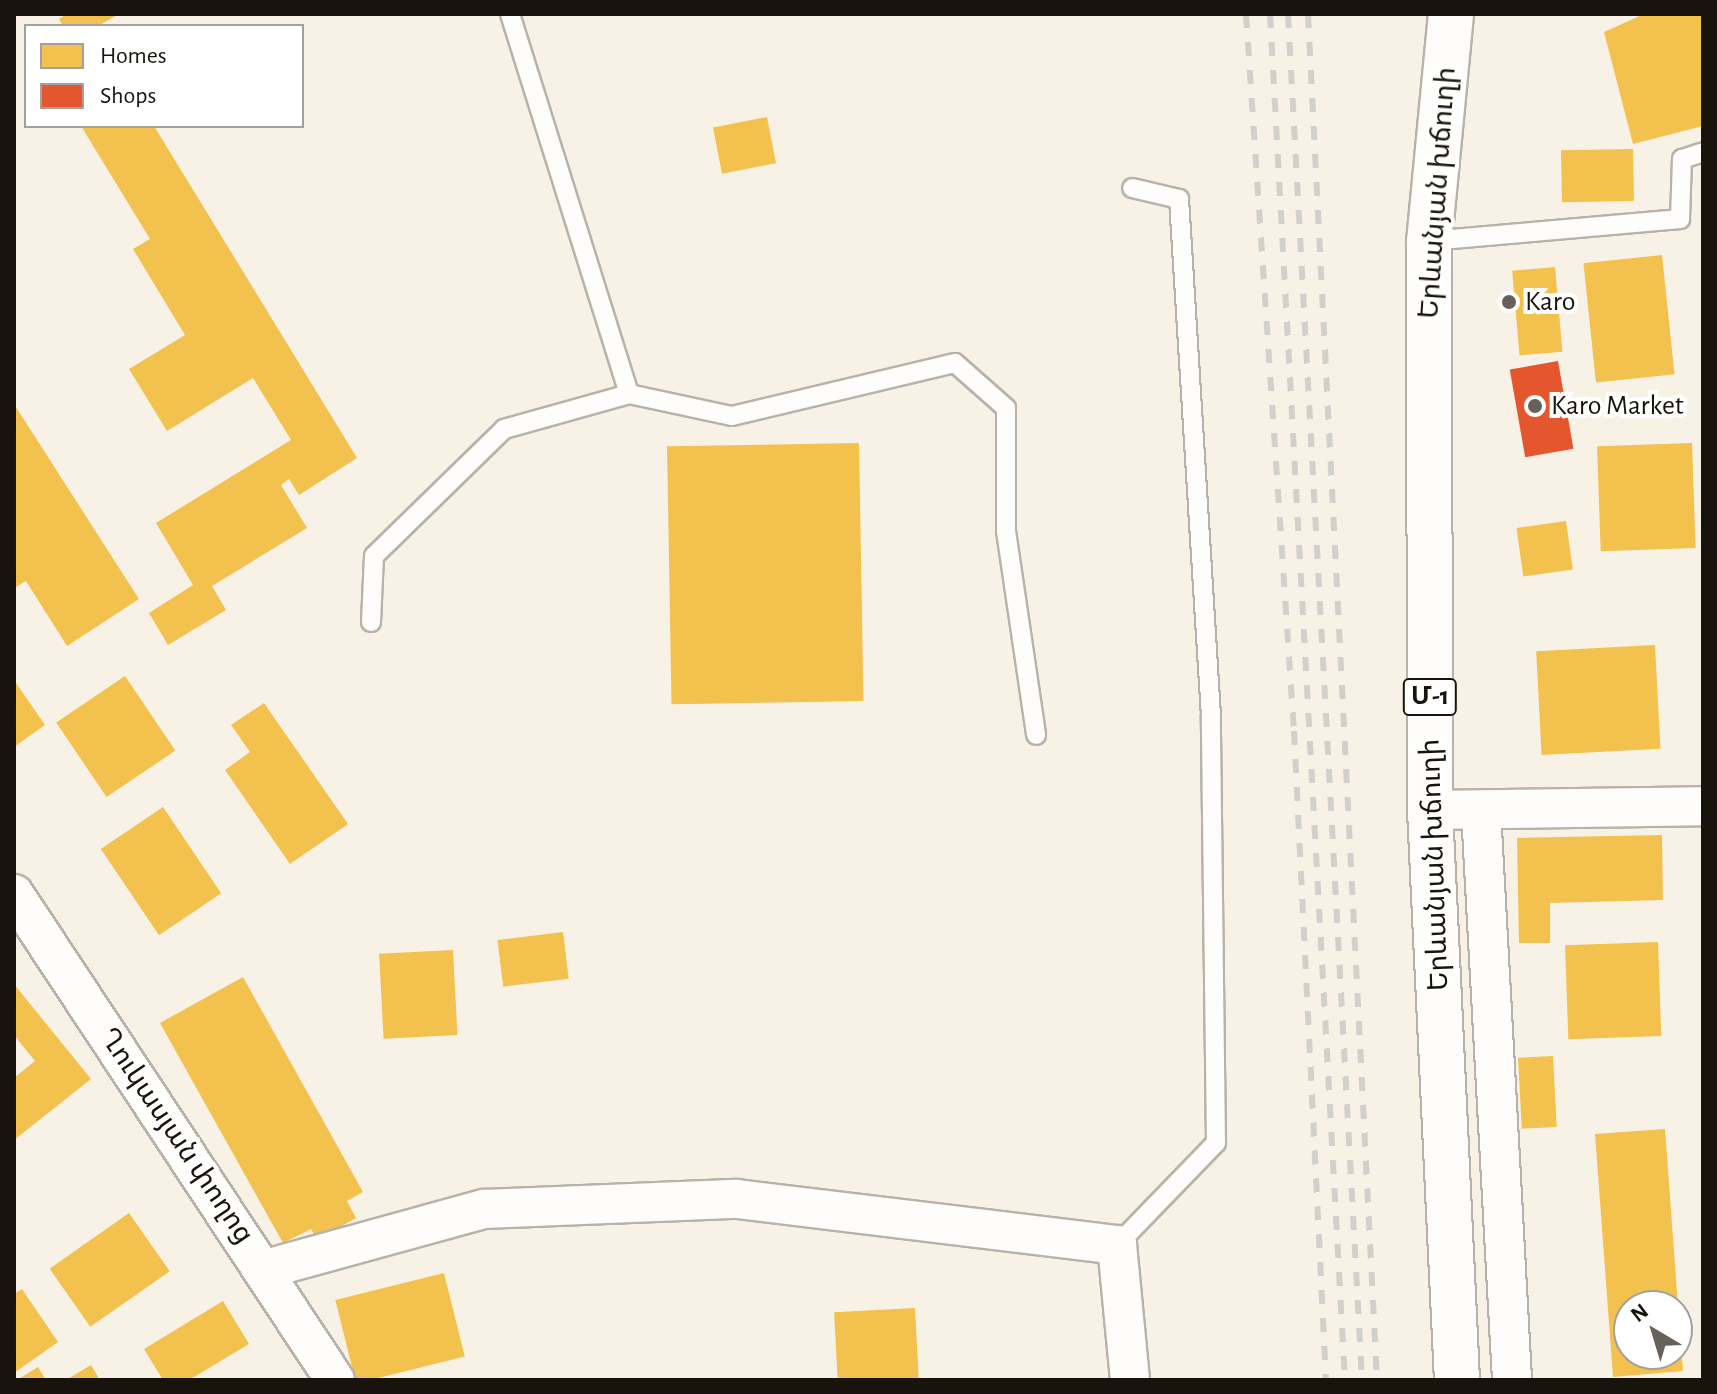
<!DOCTYPE html>
<html>
<head>
<meta charset="utf-8">
<style>
  body { margin:0 }
  #map { position:relative; width:1717px; height:1394px; overflow:hidden; background:#f8f2e6; font-family:"Alegreya Sans","Noto Sans Armenian",sans-serif }
  div>[style] { position:absolute }
  [style*='--x'] { left:calc(var(--x)*1px); top:calc(var(--y)*1px); width:calc(var(--w)*1px); rotate:calc(var(--a)*1deg) }
  .homes>* { inset:0; background:#f2c14e; transform-origin:0 0 }
  .shops>* { inset:0; background:#e4572e; transform-origin:0 0 }
  .roads { filter:drop-shadow(2px 0 #b7b3aa) drop-shadow(-2px 0 #b7b3aa) drop-shadow(0 2px #b7b3aa) drop-shadow(0 -2px #b7b3aa) }
  .service>* { height:18px; margin:-9px; padding:0 9px; transform-origin:9px; border-radius:9px; background:#fefdfb }
  .minor>* { height:38px; margin:-19px; padding:0 19px; transform-origin:19px; border-radius:19px; background:#fefdfb }
  .trunk>* { height:44px; margin:-22px; padding:0 22px; transform-origin:22px; border-radius:22px; background:#fefdfb }
  .rail>* { height:6px; margin-top:-3px; transform-origin:0; background:repeating-linear-gradient(90deg,#d2d0cc 0 14px,transparent 0 28px) }
  .dots>* { width:22px; height:22px; translate:-50% -50%; box-sizing:border-box; border:4px solid #fff; border-radius:50% }
  span { translate:-50% -50%; white-space:nowrap; text-align:center; line-height:1.15; -webkit-text-stroke:8px #fff; paint-order:stroke }
  .shield-label span { padding:2px 6px; background:#fff; border:2px solid; border-radius:6px; -webkit-text-stroke-width:0 }
  .shield-label { font-size:26px; color:#18140d; font-weight:700 }
  .street-label { font-size:28px; color:#18140d }
  .poi-label { font-size:28px; color:#18140d }
  .left { translate:0 -50%; text-align:left }
  .frame { position:absolute; inset:0; border:16px solid #18140d; pointer-events:none }
  .legend { position:absolute; left:24px; top:24px; width:280px; height:104px; box-sizing:border-box; background:#fff; border:2px solid #a3a19e; margin:0; padding:10px 14px; list-style:none; font-size:24px; color:#18140d }
  .legend li { display:flex; align-items:center; gap:16px; height:40px }
  .legend b { width:40px; border:2px solid #a3a19e }
  .north { position:absolute; left:1613px; top:1290px; width:80px; height:80px; box-sizing:border-box; background:#fff; border:2px solid #a3a19e; border-radius:50%; rotate:322deg; font-size:22px; font-weight:700; line-height:32px; text-align:center; color:#18140d }
  .north::after { content:''; display:block; margin:auto; width:28px; height:36px; background:#666259; clip-path:polygon(50% 0,100% 100%,50% 72%,0 100%) }
</style>
</head>
<body>
<div id="map">
  <div class="homes">
    <i style="clip-path:polygon(67px 14px,119px 14px,98px 26px,63px 26px,59px 19px)"></i>
    <i style="clip-path:polygon(1644px 14px,1703px 14px,1703px 126px,1633px 144px,1604px 32px)"></i>
    <i style="left:767px;top:117px;width:47px;height:55px;rotate:79deg"></i>
    <i style="clip-path:polygon(81px 126px,154px 126px,357px 458px,299px 495px,289px 479px,281px 485px,307px 528px,212px 586px,226px 610px,168px 645px,149px 613px,193px 585px,156px 523px,291px 440px,253px 378px,167px 431px,129px 369px,185px 335px,133px 249px,150px 239px)"></i>
    <i style="left:1633px;top:149px;width:52px;height:72px;rotate:89deg"></i>
    <i style="left:1662px;top:255px;width:120px;height:79px;rotate:84deg"></i>
    <i style="left:1555px;top:267px;width:85px;height:43px;rotate:85deg"></i>
    <i style="clip-path:polygon(14px 404px,139px 599px,67px 646px,26px 581px,14px 588px)"></i>
    <i style="left:859px;top:443px;width:258px;height:192px;rotate:89deg"></i>
    <i style="left:1692px;top:443px;width:105px;height:95px;rotate:88deg"></i>
    <i style="left:1566px;top:521px;width:49px;height:50px;rotate:82deg"></i>
    <i style="left:1655px;top:645px;width:104px;height:119px;rotate:87deg"></i>
    <i style="left:125px;top:676px;width:90px;height:83px;rotate:56deg"></i>
    <i style="clip-path:polygon(14px 680px,45px 725px,14px 747px)"></i>
    <i style="clip-path:polygon(264px 703px,348px 824px,290px 864px,225px 770px,250px 752px,231px 725px)"></i>
    <i style="left:163px;top:807px;width:104px;height:75px;rotate:56deg"></i>
    <i style="clip-path:polygon(1662px 835px,1663px 900px,1550px 903px,1550px 943px,1519px 943px,1517px 838px)"></i>
    <i style="left:563px;top:932px;width:47px;height:66px;rotate:83deg"></i>
    <i style="left:1658px;top:942px;width:94px;height:93px;rotate:88deg"></i>
    <i style="left:453px;top:950px;width:85px;height:74px;rotate:87deg"></i>
    <i style="clip-path:polygon(243px 977px,363px 1192px,347px 1201px,356px 1218px,317px 1240px,311px 1229px,283px 1243px,160px 1023px)"></i>
    <i style="clip-path:polygon(14px 984px,91px 1079px,14px 1140px,14px 1078px,35px 1061px,14px 1035px)"></i>
    <i style="left:1553px;top:1056px;width:71px;height:35px;rotate:87deg"></i>
    <i style="clip-path:polygon(1665px 1129px,1678px 1306px,1629px 1306px,1629px 1354px,1677px 1354px,1679px 1317px,1683px 1371px,1613px 1377px,1595px 1134px)"></i>
    <i style="left:129px;top:1213px;width:71px;height:97px;rotate:55deg"></i>
    <i style="left:444px;top:1273px;width:86px;height:112px;rotate:76deg"></i>
    <i style="clip-path:polygon(22px 1289px,58px 1342px,14px 1373px,14px 1294px)"></i>
    <i style="clip-path:polygon(223px 1301px,249px 1344px,189px 1380px,163px 1380px,144px 1349px)"></i>
    <i style="left:915px;top:1308px;width:72px;height:81px;rotate:87deg"></i>
    <i style="clip-path:polygon(91px 1365px,100px 1380px,66px 1380px)"></i>
    <i style="clip-path:polygon(38px 1367px,46px 1380px,17px 1380px)"></i>
  </div>
  <div class="shops">
    <i style="left:1558px;top:361px;width:89px;height:49px;rotate:80deg"></i>
  </div>
  <div class="roads">
    <div class="service">
      <i style="--x:510;--y:14;--w:398;--a:72.6"></i>
      <i style="--x:1430;--y:241;--w:251;--a:-5"></i>
      <i style="--x:1680;--y:219;--w:60;--a:-88.1"></i>
      <i style="--x:1682;--y:159;--w:22;--a:-18"></i>
      <i style="--x:371;--y:622;--w:66;--a:-87.4"></i>
      <i style="--x:374;--y:556;--w:182;--a:-44.3"></i>
      <i style="--x:504;--y:429;--w:130;--a:-15.6"></i>
      <i style="--x:629;--y:394;--w:105;--a:12.1"></i>
      <i style="--x:732;--y:416;--w:229;--a:-13.4"></i>
      <i style="--x:955;--y:363;--w:68;--a:41.4"></i>
      <i style="--x:1006;--y:408;--w:123;--a:90"></i>
      <i style="--x:1006;--y:531;--w:206;--a:81.6"></i>
      <i style="--x:1117;--y:1245;--w:142;--a:-45.9"></i>
      <i style="--x:1216;--y:1143;--w:427;--a:-90.7"></i>
      <i style="--x:1211;--y:716;--w:518;--a:-93.54"></i>
      <i style="--x:1179;--y:199;--w:48;--a:-166.8"></i>
    </div>
    <div class="minor">
      <i style="--x:1430;--y:810;--w:273;--a:-0.8"></i>
      <i style="--x:1481;--y:811;--w:570;--a:86.88"></i>
      <i style="--x:14;--y:894;--w:582;--a:56.56"></i>
      <i style="--x:266;--y:1269;--w:226;--a:-15.4"></i>
      <i style="--x:484;--y:1209;--w:253;--a:-2.3"></i>
      <i style="--x:737;--y:1199;--w:383;--a:6.9"></i>
      <i style="--x:1117;--y:1245;--w:136;--a:84.5"></i>
    </div>
    <div class="trunk">
      <i style="--x:1451;--y:14;--w:228;--a:95.5"></i>
      <i style="--x:1429;--y:241;--w:569;--a:89.9"></i>
      <i style="--x:1430;--y:810;--w:571;--a:87.29"></i>
    </div>
  </div>
  <div class="rail">
    <i style="--x:1246;--y:14;--w:719;--a:86.17"></i>
    <i style="--x:1294;--y:731;--w:650;--a:87.18"></i>
    <i style="--x:1270;--y:14;--w:1368;--a:86.86"></i>
    <i style="--x:1288;--y:14;--w:1368;--a:86.9"></i>
    <i style="--x:1308;--y:14;--w:1368;--a:87.11"></i>
  </div>
  <div class="dots">
    <i style="left:1509px;top:302px;background:#666259"></i>
    <i style="left:1535px;top:406px;background:#666259"></i>
  </div>
  <div class="shield-label">
    <span style="left:1430px;top:697px">Մ-1</span>
  </div>
  <div class="street-label">
    <span style="left:1438px;top:193px;rotate:-86deg">Երևանյան խճուղի</span>
    <span style="left:1435px;top:865px;rotate:-92deg">Երևանյան խճուղի</span>
    <span style="left:176px;top:1136px;rotate:56deg">Ղուկասյան փողոց</span>
  </div>
  <div class="poi-label">
    <span class="left" style="left:1525px;top:302px">Karo</span>
    <span class="left" style="left:1551px;top:406px">Karo Market</span>
  </div>
  <div class="frame"></div>
  <ul class="legend">
  <li><b style="height:22px;background:#f2c14e"></b>Homes</li>
  <li><b style="height:22px;background:#e4572e"></b>Shops</li>
  </ul>
  <div class="north">N</div>
</div>
</body>
</html>
